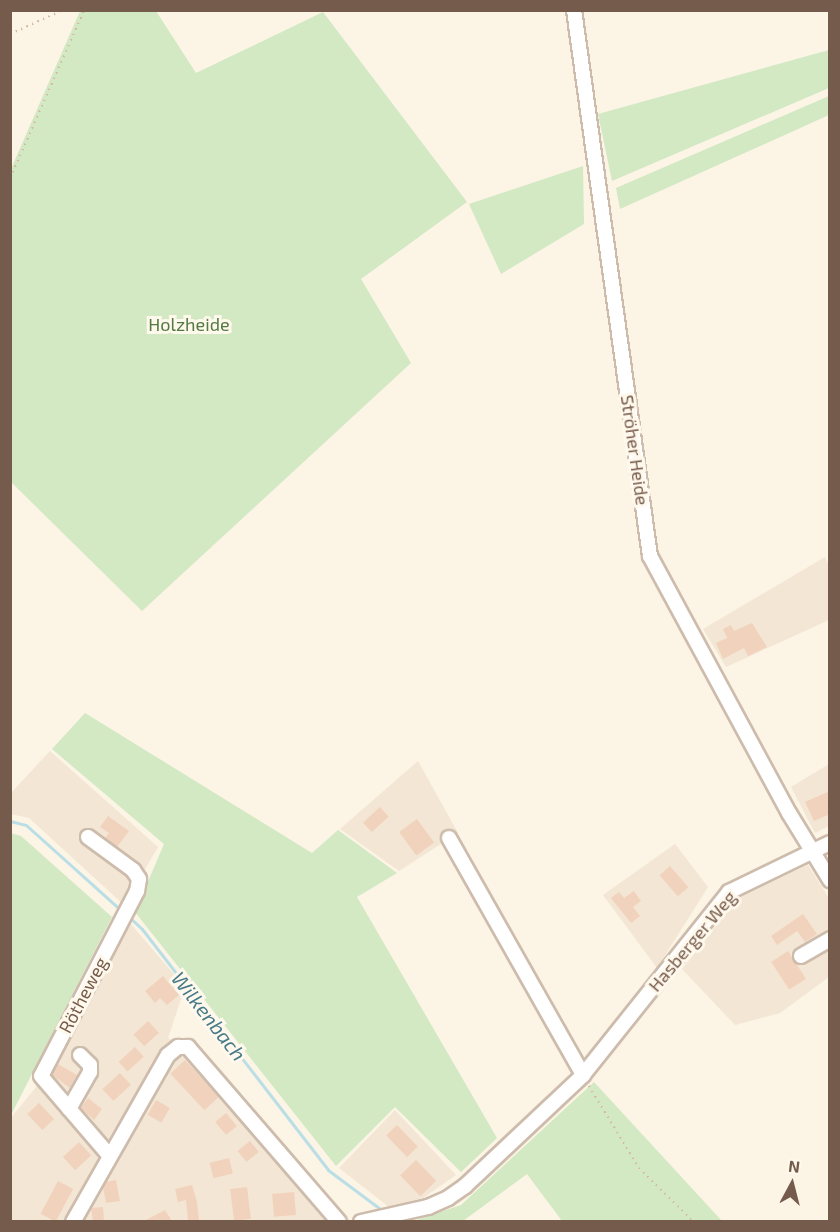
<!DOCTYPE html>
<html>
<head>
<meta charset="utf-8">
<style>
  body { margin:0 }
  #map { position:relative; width:840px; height:1232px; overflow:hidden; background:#fcf4e5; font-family:"Exo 2",sans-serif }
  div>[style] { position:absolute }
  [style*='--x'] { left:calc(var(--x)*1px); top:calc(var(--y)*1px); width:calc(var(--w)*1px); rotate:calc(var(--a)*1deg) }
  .residential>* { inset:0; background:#f3e6d4 }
  .green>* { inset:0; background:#d2e9c4 }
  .stream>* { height:3px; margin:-1.5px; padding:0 1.5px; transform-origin:1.5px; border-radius:1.5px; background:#badee5 }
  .building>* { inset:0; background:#f1d3bd; transform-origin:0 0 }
  .path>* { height:1.5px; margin-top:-0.75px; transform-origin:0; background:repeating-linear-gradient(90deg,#d6b7a0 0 1.5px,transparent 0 6px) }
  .roads { filter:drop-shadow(2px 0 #cdbcac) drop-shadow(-2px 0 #cdbcac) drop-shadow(0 2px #cdbcac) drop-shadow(0 -2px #cdbcac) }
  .minor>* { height:14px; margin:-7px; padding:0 7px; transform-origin:7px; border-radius:7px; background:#fff }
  span { translate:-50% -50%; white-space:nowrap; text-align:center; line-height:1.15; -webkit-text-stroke:6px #fff8ec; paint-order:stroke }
  .park-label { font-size:18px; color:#527a42 }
  .street-label { font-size:18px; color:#755b4b }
  .water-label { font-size:20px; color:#457a88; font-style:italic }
  .frame { position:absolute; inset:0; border:12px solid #755b4b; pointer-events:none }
  .north { position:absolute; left:762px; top:1154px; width:60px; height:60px; -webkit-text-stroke:4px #fff8ec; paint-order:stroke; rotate:7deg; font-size:16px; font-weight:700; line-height:24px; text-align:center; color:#755b4b }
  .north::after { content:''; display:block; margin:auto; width:21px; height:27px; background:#755b4b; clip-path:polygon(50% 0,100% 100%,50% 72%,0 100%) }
</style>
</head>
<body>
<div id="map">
  <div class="residential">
    <i style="clip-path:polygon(825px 557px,829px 566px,829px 620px,726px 667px,703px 629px)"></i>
    <i style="clip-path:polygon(50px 751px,158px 847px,124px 905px,29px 818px,11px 814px,10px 794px)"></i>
    <i style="clip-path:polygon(418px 761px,458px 833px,399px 871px,340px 829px)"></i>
    <i style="clip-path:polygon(829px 764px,829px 826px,815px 833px,791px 787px)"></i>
    <i style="clip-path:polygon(675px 844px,708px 887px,657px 968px,603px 895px)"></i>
    <i style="clip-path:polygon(808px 865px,829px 898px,829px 977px,780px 1013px,735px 1025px,682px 969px,737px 899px)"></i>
    <i style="clip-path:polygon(129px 922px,185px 987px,168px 1038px,188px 1051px,327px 1221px,11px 1221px,10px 1119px,45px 1076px)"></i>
    <i style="clip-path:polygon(395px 1110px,456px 1175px,423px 1198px,389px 1207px,339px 1168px)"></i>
  </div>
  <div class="green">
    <i style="clip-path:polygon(80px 11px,156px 11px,196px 73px,323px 12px,467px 202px,361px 279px,411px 363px,142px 611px,11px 482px,11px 169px)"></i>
    <i style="clip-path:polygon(829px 50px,829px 88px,612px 181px,598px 114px)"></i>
    <i style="clip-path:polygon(829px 96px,829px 115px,620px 209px,616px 188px)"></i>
    <i style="clip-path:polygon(583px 166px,584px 224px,501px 274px,469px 204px)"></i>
    <i style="clip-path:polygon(85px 713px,312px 853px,338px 830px,397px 873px,357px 897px,497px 1138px,461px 1172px,395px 1107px,336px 1166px,135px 912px,164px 844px,52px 749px)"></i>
    <i style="clip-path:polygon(11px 833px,21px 836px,112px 917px,11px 1115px)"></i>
    <i style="clip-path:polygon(594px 1082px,722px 1221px,562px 1221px,527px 1174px,463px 1221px,414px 1221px,461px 1205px)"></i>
  </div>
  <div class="stream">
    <i style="--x:10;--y:821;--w:16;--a:14"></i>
    <i style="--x:26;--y:825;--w:130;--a:41.9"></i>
    <i style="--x:128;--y:916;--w:19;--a:43"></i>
    <i style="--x:142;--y:929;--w:304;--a:52.3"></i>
    <i style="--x:328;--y:1170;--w:69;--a:36.7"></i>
  </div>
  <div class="building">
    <i style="clip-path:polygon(752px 623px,767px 647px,748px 656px,744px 648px,723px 659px,716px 643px,727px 638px,723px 629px,731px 625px,734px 631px)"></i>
    <i style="clip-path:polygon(830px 791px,830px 814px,814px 821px,805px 802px)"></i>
    <i style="left:380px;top:807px;width:13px;height:23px;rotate:48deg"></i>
    <i style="clip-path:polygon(108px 816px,129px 831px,117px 847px,105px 838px,109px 833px,100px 827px)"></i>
    <i style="left:417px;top:819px;width:29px;height:22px;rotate:54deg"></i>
    <i style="left:670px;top:866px;width:28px;height:14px;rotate:49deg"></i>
    <i style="clip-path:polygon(634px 891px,641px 901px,633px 907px,640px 916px,631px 923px,611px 898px,619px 892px,624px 898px)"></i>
    <i style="clip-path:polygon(803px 914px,817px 934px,805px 942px,797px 931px,777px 945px,771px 936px)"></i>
    <i style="left:788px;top:951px;width:33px;height:20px;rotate:57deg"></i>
    <i style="clip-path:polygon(163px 976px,179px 995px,167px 1005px,160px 998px,155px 1003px,145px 991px)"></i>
    <i style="left:148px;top:1021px;width:16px;height:20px;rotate:47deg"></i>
    <i style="left:135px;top:1047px;width:13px;height:22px;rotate:48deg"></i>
    <i style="left:185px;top:1060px;width:50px;height:20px;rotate:47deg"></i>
    <i style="clip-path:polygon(58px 1064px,77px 1075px,70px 1088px,52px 1075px)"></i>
    <i style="left:120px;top:1073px;width:16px;height:24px;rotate:47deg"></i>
    <i style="clip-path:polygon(88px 1098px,102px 1109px,94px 1120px,81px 1108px)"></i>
    <i style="left:156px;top:1100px;width:16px;height:17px;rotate:30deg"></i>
    <i style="left:39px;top:1103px;width:22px;height:16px;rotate:47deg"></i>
    <i style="left:226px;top:1113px;width:17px;height:14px;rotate:50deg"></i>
    <i style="left:397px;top:1125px;width:30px;height:15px;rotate:46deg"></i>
    <i style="left:250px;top:1141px;width:14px;height:16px;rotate:51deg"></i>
    <i style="left:79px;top:1142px;width:18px;height:22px;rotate:47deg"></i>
    <i style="left:229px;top:1158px;width:16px;height:20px;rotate:76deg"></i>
    <i style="left:416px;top:1160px;width:29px;height:22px;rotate:46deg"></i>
    <i style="clip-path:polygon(116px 1180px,120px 1201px,106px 1203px,103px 1187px,106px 1182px)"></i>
    <i style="left:58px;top:1181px;width:17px;height:37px;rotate:28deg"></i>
    <i style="clip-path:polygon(192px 1185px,197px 1202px,199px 1221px,188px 1221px,186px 1200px,178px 1202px,175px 1189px)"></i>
    <i style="left:247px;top:1187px;width:32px;height:17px;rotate:83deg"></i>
    <i style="left:294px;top:1192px;width:23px;height:22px;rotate:85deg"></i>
    <i style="clip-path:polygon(103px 1207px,104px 1221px,93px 1221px,91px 1208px)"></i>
    <i style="clip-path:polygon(165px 1210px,172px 1221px,144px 1221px)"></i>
  </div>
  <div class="path">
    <i style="--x:10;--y:34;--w:58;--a:-24.4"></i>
    <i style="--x:10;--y:178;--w:184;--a:-66.2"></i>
    <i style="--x:589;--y:1086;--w:96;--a:58.6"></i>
    <i style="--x:639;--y:1168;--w:77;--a:44.5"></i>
  </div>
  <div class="roads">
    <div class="minor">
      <i style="--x:574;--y:10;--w:551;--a:82.08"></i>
      <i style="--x:650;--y:556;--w:292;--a:61.6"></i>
      <i style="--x:789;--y:813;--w:79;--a:58.5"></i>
      <i style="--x:88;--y:837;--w:56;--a:36.3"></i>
      <i style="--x:133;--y:870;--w:11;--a:56"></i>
      <i style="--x:139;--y:879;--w:12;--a:99"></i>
      <i style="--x:137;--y:891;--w:208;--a:117.4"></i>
      <i style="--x:41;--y:1076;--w:104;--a:49.3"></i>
      <i style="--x:449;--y:838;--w:272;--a:60.5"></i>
      <i style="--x:801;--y:956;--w:34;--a:-30"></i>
      <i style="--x:69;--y:1109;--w:43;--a:-60.4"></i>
      <i style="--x:90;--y:1072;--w:7;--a:-90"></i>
      <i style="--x:90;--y:1065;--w:14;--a:-135"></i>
      <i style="--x:73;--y:1222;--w:192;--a:-60.4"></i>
      <i style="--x:168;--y:1055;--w:13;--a:-39"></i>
      <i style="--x:178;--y:1047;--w:10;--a:0"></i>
      <i style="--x:188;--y:1047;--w:231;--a:49.2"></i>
      <i style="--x:361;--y:1222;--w:69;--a:-12.6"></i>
      <i style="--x:428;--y:1207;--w:22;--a:-24"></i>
      <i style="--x:448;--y:1198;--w:21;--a:-35"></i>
      <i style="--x:465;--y:1186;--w:162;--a:-43.2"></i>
      <i style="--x:583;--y:1075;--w:234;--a:-51.4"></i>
      <i style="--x:729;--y:892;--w:112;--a:-25.9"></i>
    </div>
  </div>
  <div class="park-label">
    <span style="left:189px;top:324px">Holzheide</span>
  </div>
  <div class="street-label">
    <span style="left:635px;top:450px;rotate:82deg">Ströher Heide</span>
    <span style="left:692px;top:941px;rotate:-50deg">Hasberger Weg</span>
    <span style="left:83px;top:995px;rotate:-62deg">Rötheweg</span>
  </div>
  <div class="water-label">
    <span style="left:209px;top:1016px;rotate:52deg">Wilkenbach</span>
  </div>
  <div class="frame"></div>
  <div class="north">N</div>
</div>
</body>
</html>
